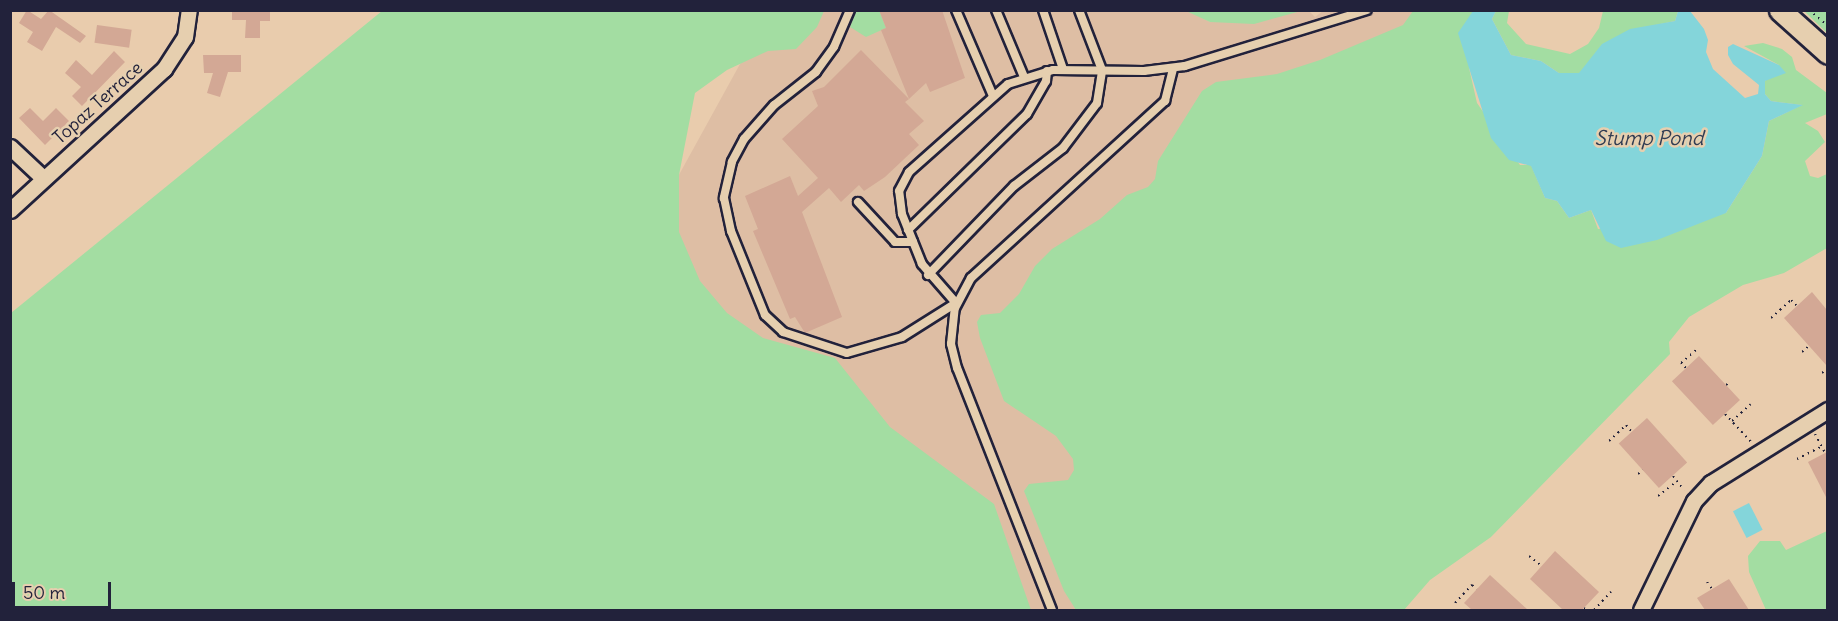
<!DOCTYPE html>
<html>
<head>
<meta charset="utf-8">
<style>
  body { margin:0 }
  #map { position:relative; width:1838px; height:621px; overflow:hidden; background:#e9ccad; font-family:Delius,sans-serif }
  div>[style] { position:absolute }
  [style*='--x'] { left:calc(var(--x)*1px); top:calc(var(--y)*1px); width:calc(var(--w)*1px); rotate:calc(var(--a)*1deg) }
  .built>* { inset:0; background:#debea4 }
  .green>* { inset:0; background:#a3dda2 }
  .water>* { inset:0; background:#84d5da; transform-origin:0 0 }
  .building>* { inset:0; background:#d3a895; transform-origin:0 0 }
  .path>* { height:2px; margin-top:-1px; transform-origin:0; background:repeating-linear-gradient(90deg,#22223b 0 1.5px,transparent 0 6px) }
  .roads { filter:drop-shadow(2px 0 #22223b) drop-shadow(-2px 0 #22223b) drop-shadow(0 2px #22223b) drop-shadow(0 -2px #22223b) }
  .lane>* { height:8px; margin:-4px; padding:0 4px; transform-origin:4px; border-radius:4px; background:#e6cfaf }
  .street>* { height:15px; margin:-7.5px; padding:0 7.5px; transform-origin:7.5px; border-radius:7.5px; background:#e6cfaf }
  .secondary>* { height:21px; margin:-10.5px; padding:0 10.5px; transform-origin:10.5px; border-radius:10.5px; background:#e6cfaf }
  span { translate:-50% -50%; white-space:nowrap; text-align:center; line-height:1.15; -webkit-text-stroke:5px #e6cfaf; paint-order:stroke }
  .street-label { font-size:18px; color:#22223b }
  .water-label { font-size:20px; color:#313d53; font-style:italic }
  .frame { position:absolute; inset:0; border:12px solid #22223b; pointer-events:none }
  .scale { position:absolute; left:12px; top:582px; width:99px; height:27px; box-sizing:border-box; border:3px solid #22223b; border-top:0; padding-left:8px; font-size:18px; line-height:21px; white-space:nowrap; color:#22223b; -webkit-text-stroke:4px #e6cfaf; paint-order:stroke }
</style>
</head>
<body>
<div id="map">
  <div class="built">
    <i style="clip-path:polygon(1186px 10px,1210px 22px,1226px 11px,1309px 11px,1315px 17px,1323px 11px,1433px 11px,1251px 610px,919px 610px,653px 222px,740px 64px,784px 11px)"></i>
  </div>
  <div class="green">
    <i style="clip-path:polygon(879px 10px,886px 28px,866px 37px,850px 27px,856px 11px)"></i>
    <i style="clip-path:polygon(382px 11px,824px 11px,817px 27px,796px 49px,768px 51px,727px 70px,695px 93px,679px 175px,679px 232px,700px 281px,727px 313px,763px 338px,835px 358px,890px 427px,994px 504px,1031px 610px,11px 610px,11px 313px)"></i>
    <i style="clip-path:polygon(1186px 11px,1301px 11px,1254px 24px,1210px 22px)"></i>
    <i style="clip-path:polygon(1413px 11px,1473px 11px,1469px 68px,1477px 103px,1520px 165px,1531px 165px,1545px 198px,1557px 201px,1569px 218px,1591px 210px,1598px 229px,1726px 213px,1762px 156px,1769px 121px,1802px 105px,1771px 101px,1765px 94px,1765px 81px,1779px 65px,1744px 46px,1763px 43px,1782px 49px,1792px 57px,1796px 70px,1827px 93px,1827px 114px,1805px 123px,1818px 131px,1825px 142px,1805px 161px,1810px 176px,1818px 178px,1827px 174px,1827px 248px,1784px 273px,1743px 285px,1689px 317px,1669px 342px,1670px 354px,1491px 537px,1430px 580px,1404px 610px,1076px 610px,1064px 591px,1024px 491px,1029px 484px,1068px 480px,1074px 470px,1073px 459px,1056px 436px,1004px 401px,980px 338px,977px 322px,981px 315px,1000px 313px,1019px 294px,1035px 266px,1052px 249px,1100px 219px,1127px 195px,1148px 187px,1155px 179px,1158px 161px,1202px 91px,1216px 82px,1277px 74px,1320px 60px,1403px 25px)"></i>
    <i style="clip-path:polygon(1496px 11px,1509px 11px,1507px 23px,1526px 44px,1570px 54px,1588px 44px,1599px 28px,1603px 11px,1678px 11px,1675px 21px,1656px 25px,1588px 63px,1580px 73px,1559px 73px,1541px 61px,1511px 55px,1492px 19px)"></i>
    <i style="clip-path:polygon(1803px 11px,1827px 11px,1827px 33px,1804px 11px)"></i>
    <i style="clip-path:polygon(1827px 531px,1827px 610px,1766px 610px,1749px 572px,1748px 556px,1760px 541px,1780px 541px,1786px 550px)"></i>
  </div>
  <div class="water">
    <i style="clip-path:polygon(1473px 11px,1496px 11px,1492px 19px,1511px 55px,1541px 61px,1559px 73px,1579px 73px,1602px 44px,1630px 29px,1675px 21px,1678px 11px,1690px 11px,1704px 29px,1708px 40px,1706px 52px,1713px 69px,1745px 98px,1758px 94px,1759px 85px,1733px 64px,1728px 55px,1728px 47px,1733px 44px,1779px 65px,1786px 73px,1765px 81px,1765px 94px,1771px 101px,1803px 105px,1769px 121px,1762px 156px,1726px 213px,1657px 240px,1621px 248px,1606px 241px,1591px 210px,1569px 218px,1557px 201px,1545px 198px,1531px 166px,1509px 160px,1491px 138px,1458px 33px)"></i>
    <i style="left:1749px;top:503px;width:30px;height:18px;rotate:63deg"></i>
  </div>
  <div class="building">
    <i style="clip-path:polygon(27px 10px,41px 19px,49px 10px,86px 36px,80px 43px,56px 27px,42px 51px,27px 42px,33px 32px,19px 23px)"></i>
    <i style="clip-path:polygon(232px 10px,270px 10px,270px 21px,260px 21px,260px 38px,245px 38px,246px 20px,232px 20px)"></i>
    <i style="clip-path:polygon(879px 10px,942px 10px,965px 78px,930px 92px,926px 83px,909px 99px,881px 30px,886px 28px)"></i>
    <i style="left:97px;top:25px;width:35px;height:18px;rotate:8deg"></i>
    <i style="clip-path:polygon(861px 50px,909px 99px,905px 102px,924px 121px,909px 134px,919px 145px,885px 177px,864px 191px,859px 185px,841px 202px,829px 188px,802px 212px,842px 317px,805px 333px,795px 317px,790px 319px,753px 231px,758px 229px,745px 196px,790px 176px,798px 196px,818px 178px,782px 139px,818px 106px,812px 91px,824px 87px)"></i>
    <i style="clip-path:polygon(114px 51px,125px 62px,82px 106px,72px 96px,81px 87px,65px 73px,76px 60px,92px 75px)"></i>
    <i style="clip-path:polygon(203px 55px,241px 55px,241px 72px,228px 72px,220px 97px,207px 93px,213px 73px,204px 73px)"></i>
    <i style="clip-path:polygon(30px 108px,43px 121px,56px 108px,69px 121px,45px 145px,19px 118px)"></i>
    <i style="clip-path:polygon(1812px 292px,1827px 310px,1827px 366px,1784px 318px)"></i>
    <i style="left:1699px;top:356px;width:60px;height:37px;rotate:47deg"></i>
    <i style="left:1647px;top:418px;width:60px;height:38px;rotate:48deg"></i>
    <i style="clip-path:polygon(1827px 452px,1827px 499px,1808px 462px)"></i>
    <i style="clip-path:polygon(1555px 551px,1599px 592px,1582px 610px,1563px 610px,1530px 579px)"></i>
    <i style="clip-path:polygon(1490px 575px,1528px 610px,1472px 610px,1464px 603px)"></i>
    <i style="clip-path:polygon(1729px 579px,1749px 610px,1705px 610px,1697px 598px)"></i>
  </div>
  <div class="path">
    <i style="--x:1809;--y:10;--w:25;--a:40"></i>
    <i style="--x:1771;--y:318;--w:27;--a:-42"></i>
    <i style="--x:1791;--y:300;--w:8;--a:45"></i>
    <i style="--x:1802;--y:352;--w:9;--a:-41"></i>
    <i style="--x:1686;--y:368;--w:7;--a:-135"></i>
    <i style="--x:1681;--y:363;--w:23;--a:-41"></i>
    <i style="--x:1822;--y:373;--w:8;--a:-40"></i>
    <i style="--x:1726;--y:385;--w:5;--a:-37"></i>
    <i style="--x:1725;--y:414;--w:38;--a:47"></i>
    <i style="--x:1732;--y:421;--w:25;--a:-42"></i>
    <i style="--x:1815;--y:434;--w:21;--a:62"></i>
    <i style="--x:1609;--y:441;--w:23;--a:-43"></i>
    <i style="--x:1626;--y:425;--w:9;--a:49"></i>
    <i style="--x:1797;--y:459;--w:27;--a:-27"></i>
    <i style="--x:1638;--y:474;--w:6;--a:-39"></i>
    <i style="--x:1673;--y:476;--w:18;--a:52"></i>
    <i style="--x:1658;--y:496;--w:24;--a:-38"></i>
    <i style="--x:1529;--y:556;--w:16;--a:38"></i>
    <i style="--x:1707;--y:582;--w:9;--a:54"></i>
    <i style="--x:1455;--y:603;--w:25;--a:-47"></i>
    <i style="--x:1472;--y:585;--w:6;--a:39"></i>
    <i style="--x:1584;--y:608;--w:4;--a:34"></i>
    <i style="--x:1594;--y:610;--w:25;--a:-47"></i>
  </div>
  <div class="roads">
    <div class="lane">
      <i style="--x:850;--y:10;--w:40;--a:113.4"></i>
      <i style="--x:834;--y:47;--w:31;--a:126"></i>
      <i style="--x:816;--y:72;--w:53;--a:141.8"></i>
      <i style="--x:774;--y:105;--w:45;--a:131.4"></i>
      <i style="--x:744;--y:139;--w:26;--a:118"></i>
      <i style="--x:732;--y:162;--w:37;--a:103"></i>
      <i style="--x:724;--y:198;--w:34;--a:78"></i>
      <i style="--x:731;--y:231;--w:91;--a:68"></i>
      <i style="--x:765;--y:315;--w:25;--a:43"></i>
      <i style="--x:783;--y:332;--w:67;--a:18.2"></i>
      <i style="--x:847;--y:353;--w:57;--a:-16.2"></i>
      <i style="--x:902;--y:337;--w:64;--a:-32.2"></i>
      <i style="--x:956;--y:303;--w:52;--a:-131.1"></i>
      <i style="--x:922;--y:264;--w:54;--a:-111.8"></i>
      <i style="--x:902;--y:214;--w:23;--a:-97"></i>
      <i style="--x:899;--y:191;--w:21;--a:-62"></i>
      <i style="--x:909;--y:172;--w:132;--a:-41.6"></i>
      <i style="--x:1008;--y:84;--w:47;--a:-17.3"></i>
      <i style="--x:1053;--y:70;--w:91;--a:0.6"></i>
      <i style="--x:1144;--y:71;--w:41;--a:-7"></i>
      <i style="--x:1185;--y:66;--w:190;--a:-17.1"></i>
      <i style="--x:956;--y:10;--w:94;--a:66.7"></i>
      <i style="--x:996;--y:10;--w:73;--a:67.3"></i>
      <i style="--x:1043;--y:10;--w:62;--a:71.3"></i>
      <i style="--x:858;--y:202;--w:54;--a:47.2"></i>
      <i style="--x:895;--y:242;--w:18;--a:0"></i>
      <i style="--x:908;--y:230;--w:166;--a:-44.3"></i>
      <i style="--x:1027;--y:114;--w:38;--a:-60"></i>
      <i style="--x:1046;--y:81;--w:10;--a:-84"></i>
      <i style="--x:928;--y:275;--w:124;--a:-46"></i>
      <i style="--x:1014;--y:186;--w:62;--a:-37.8"></i>
      <i style="--x:1063;--y:148;--w:56;--a:-52.9"></i>
      <i style="--x:1097;--y:103;--w:33;--a:-81"></i>
      <i style="--x:1102;--y:70;--w:64;--a:-111"></i>
      <i style="--x:1052;--y:610;--w:260;--a:-111.4"></i>
      <i style="--x:957;--y:368;--w:25;--a:-104"></i>
      <i style="--x:951;--y:344;--w:36;--a:-84"></i>
      <i style="--x:955;--y:308;--w:34;--a:-62"></i>
      <i style="--x:971;--y:278;--w:263;--a:-42.4"></i>
      <i style="--x:1165;--y:101;--w:34;--a:-76"></i>
    </div>
    <div class="street">
      <i style="--x:10;--y:147;--w:45;--a:43.2"></i>
      <i style="--x:10;--y:210;--w:209;--a:-42.5"></i>
      <i style="--x:164;--y:69;--w:38;--a:-57"></i>
      <i style="--x:185;--y:37;--w:27;--a:-82"></i>
      <i style="--x:1641;--y:610;--w:121;--a:-64.1"></i>
      <i style="--x:1694;--y:501;--w:25;--a:-47"></i>
      <i style="--x:1711;--y:483;--w:138;--a:-32"></i>
    </div>
    <div class="secondary">
      <i style="--x:1780;--y:10;--w:64;--a:41.9"></i>
    </div>
  </div>
  <div class="street-label">
    <span style="left:98px;top:103px;rotate:-42deg">Topaz Terrace</span>
  </div>
  <div class="water-label">
    <span style="left:1649px;top:137px">Stump Pond</span>
  </div>
  <div class="frame"></div>
  <div class="scale">50 m</div>
</div>
</body>
</html>
